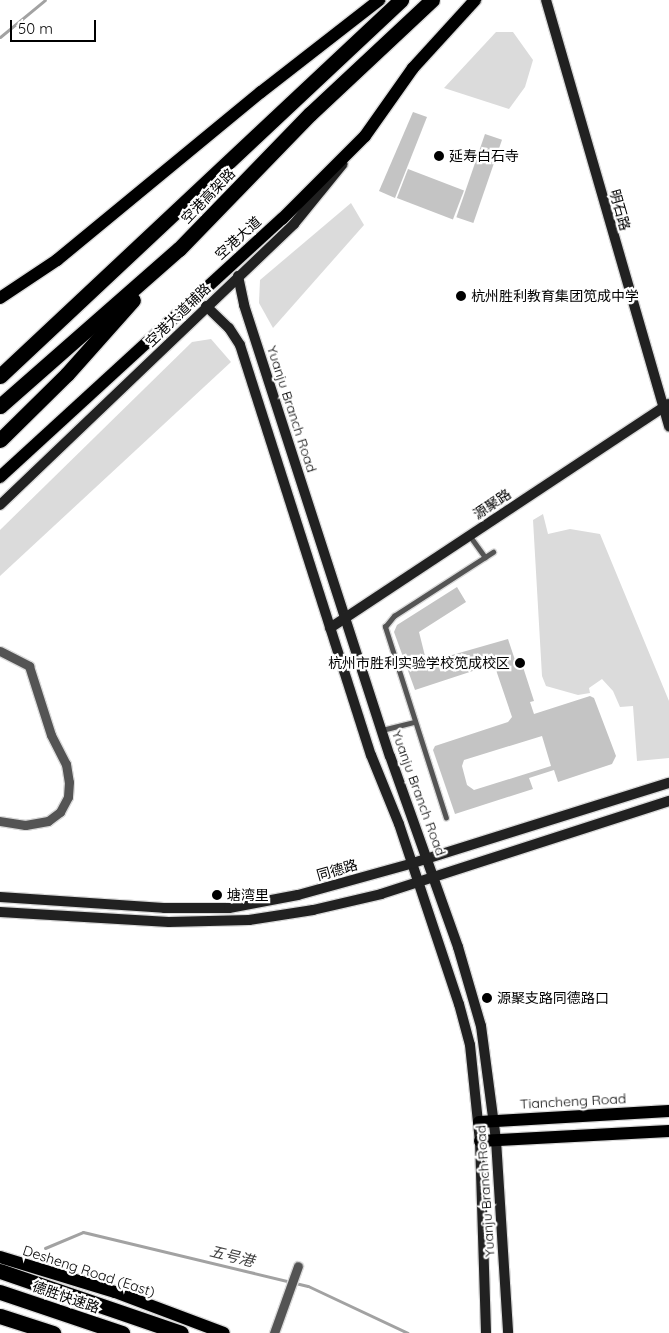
<!DOCTYPE html>
<html>
<head>
<meta charset="utf-8">
<style>
  body { margin:0 }
  #map { position:relative; width:669px; height:1333px; overflow:hidden; background:#fff; font-family:Quicksand,"Noto Sans SC",sans-serif }
  div>[style] { position:absolute }
  [style*='--x'] { left:calc(var(--x)*1px); top:calc(var(--y)*1px); width:calc(var(--w)*1px); rotate:calc(var(--a)*1deg) }
  .green>* { inset:0; background:#dbdbdb }
  .stream>* { height:3px; margin:-1.5px; padding:0 1.5px; transform-origin:1.5px; border-radius:1.5px; background:#a2a2a2 }
  .building>* { inset:0; background:#c4c4c4; transform-origin:0 0 }
  .roads { filter:drop-shadow(1px 0 #dbdbdb) drop-shadow(-1px 0 #dbdbdb) drop-shadow(0 1px #dbdbdb) drop-shadow(0 -1px #dbdbdb) }
  .lane>* { height:4.5px; margin:-2.25px; padding:0 2.25px; transform-origin:2.25px; border-radius:2.25px; background:#545454 }
  .street>* { height:9px; margin:-4.5px; padding:0 4.5px; transform-origin:4.5px; border-radius:4.5px; background:#545454 }
  .secondary>* { height:10px; margin:-5px; padding:0 5px; transform-origin:5px; border-radius:5px; background:#212121 }
  .primary>* { height:12px; margin:-6px; padding:0 6px; transform-origin:6px; border-radius:6px; background:#000 }
  .highway>* { height:15px; margin:-7.5px; padding:0 7.5px; transform-origin:7.5px; border-radius:7.5px; background:#000 }
  .dots>* { width:14px; height:14px; translate:-50% -50%; box-sizing:border-box; border:2px solid #fff; border-radius:50% }
  span { translate:-50% -50%; white-space:nowrap; text-align:center; line-height:1.15; -webkit-text-stroke:4.5px #fff; paint-order:stroke }
  .poi-label { font-size:14px; color:#000 }
  .left { translate:0 -50%; text-align:left }
  .right { translate:-100% -50%; text-align:right }
  .street-label { font-size:14px; color:#000 }
  .water-label { font-size:15px; color:#434343; font-style:italic }
  .scale { position:absolute; left:10px; top:20px; width:86px; height:22px; box-sizing:border-box; border:2px solid #000; border-top:0; padding-left:6px; font-size:15px; line-height:18px; white-space:nowrap; color:#000; -webkit-text-stroke:4px #fff; paint-order:stroke }
</style>
</head>
<body>
<div id="map">
  <div class="green">
    <i style="clip-path:polygon(496px 32px,513px 32px,533px 60px,525px 87px,509px 109px,444px 88px)"></i>
    <i style="clip-path:polygon(351px 203px,364px 225px,273px 328px,259px 303px,260px 280px)"></i>
    <i style="clip-path:polygon(211px 339px,231px 362px,0 576px,0 530px,192px 342px)"></i>
    <i style="clip-path:polygon(543px 514px,548px 534px,570px 529px,600px 534px,669px 701px,669px 758px,637px 761px,633px 706px,620px 707px,613px 691px,602px 679px,589px 688px,590px 693px,578px 695px,546px 686px,542px 676px,533px 520px)"></i>
  </div>
  <div class="stream">
    <i style="--x:0;--y:37;--w:58;--a:-39.4"></i>
    <i style="--x:45;--y:1248;--w:41;--a:-22.8"></i>
    <i style="--x:83;--y:1232;--w:231;--a:13.5"></i>
    <i style="--x:308;--y:1286;--w:110;--a:25.2"></i>
  </div>
  <div class="building">
    <i style="clip-path:polygon(413px 112px,427px 117px,395px 198px,379px 191px)"></i>
    <i style="left:485px;top:134px;width:18px;height:88px;rotate:19deg"></i>
    <i style="left:408px;top:169px;width:60px;height:31px;rotate:21deg"></i>
    <i style="clip-path:polygon(evenodd,457px 587px,466px 602px,419px 632px,425px 656px,431px 661px,508px 639px,518px 669px,523px 667px,534px 701px,530px 702px,534px 714px,590px 696px,594px 698px,616px 756px,612px 764px,558px 782px,554px 770px,529px 778px,533px 789px,455px 814px,433px 750px,435px 746px,508px 722px,512px 717px,495px 667px,491px 665px,415px 690px,394px 632px,397px 625px,457px 587px,542px 736px,551px 766px,474px 790px,467px 785px,462px 766px,464px 760px,542px 736px)"></i>
  </div>
  <div class="roads">
    <div class="lane">
      <i style="--x:470;--y:536;--w:26;--a:54"></i>
      <i style="--x:382;--y:730;--w:34;--a:-14"></i>
      <i style="--x:446;--y:818;--w:201;--a:-107.7"></i>
      <i style="--x:385;--y:627;--w:14;--a:-51"></i>
      <i style="--x:394;--y:616;--w:118;--a:-32.9"></i>
    </div>
    <div class="street">
      <i style="--x:0;--y:651;--w:33;--a:27"></i>
      <i style="--x:29;--y:666;--w:72;--a:72.3"></i>
      <i style="--x:51;--y:735;--w:33;--a:63"></i>
      <i style="--x:66;--y:764;--w:18;--a:81"></i>
      <i style="--x:69;--y:782;--w:15;--a:94"></i>
      <i style="--x:68;--y:797;--w:17;--a:118"></i>
      <i style="--x:60;--y:812;--w:15;--a:143"></i>
      <i style="--x:48;--y:821;--w:23;--a:170"></i>
      <i style="--x:25;--y:825;--w:25;--a:-171"></i>
      <i style="--x:274;--y:1333;--w:71;--a:-70.3"></i>
    </div>
    <div class="secondary">
      <i style="--x:546;--y:0;--w:444;--a:73.9"></i>
      <i style="--x:238;--y:276;--w:30;--a:78"></i>
      <i style="--x:244;--y:305;--w:474;--a:72.1"></i>
      <i style="--x:390;--y:756;--w:203;--a:70.4"></i>
      <i style="--x:458;--y:947;--w:82;--a:73.8"></i>
      <i style="--x:481;--y:1026;--w:115;--a:82.5"></i>
      <i style="--x:496;--y:1140;--w:193;--a:86.4"></i>
      <i style="--x:206;--y:306;--w:32;--a:44"></i>
      <i style="--x:229;--y:328;--w:20;--a:57"></i>
      <i style="--x:240;--y:345;--w:430;--a:72.3"></i>
      <i style="--x:371;--y:755;--w:74;--a:67.9"></i>
      <i style="--x:399;--y:824;--w:190;--a:71.6"></i>
      <i style="--x:459;--y:1004;--w:42;--a:75"></i>
      <i style="--x:470;--y:1045;--w:97;--a:84.1"></i>
      <i style="--x:480;--y:1141;--w:192;--a:88.2"></i>
      <i style="--x:0;--y:505;--w:407;--a:-43.7"></i>
      <i style="--x:294;--y:224;--w:77;--a:-50.8"></i>
      <i style="--x:330;--y:628;--w:406;--a:-33.5"></i>
      <i style="--x:0;--y:897;--w:164;--a:3.8"></i>
      <i style="--x:164;--y:908;--w:65;--a:0"></i>
      <i style="--x:229;--y:908;--w:70;--a:-10.7"></i>
      <i style="--x:298;--y:895;--w:119;--a:-15.5"></i>
      <i style="--x:413;--y:863;--w:268;--a:-17.4"></i>
      <i style="--x:0;--y:912;--w:169;--a:3.4"></i>
      <i style="--x:169;--y:922;--w:80;--a:-1.4"></i>
      <i style="--x:249;--y:920;--w:65;--a:-8.9"></i>
      <i style="--x:313;--y:910;--w:70;--a:-13.2"></i>
      <i style="--x:381;--y:894;--w:303;--a:-17.9"></i>
    </div>
    <div class="primary">
      <i style="--x:0;--y:298;--w:69;--a:-33.7"></i>
      <i style="--x:57;--y:260;--w:264;--a:-39.5"></i>
      <i style="--x:261;--y:92;--w:150;--a:-37.9"></i>
      <i style="--x:0;--y:477;--w:382;--a:-42.5"></i>
      <i style="--x:282;--y:219;--w:117;--a:-45"></i>
      <i style="--x:365;--y:136;--w:83;--a:-54.8"></i>
      <i style="--x:413;--y:68;--w:92;--a:-47.6"></i>
      <i style="--x:479;--y:1122;--w:190;--a:-3.3"></i>
      <i style="--x:480;--y:1141;--w:189;--a:-3"></i>
      <i style="--x:0;--y:1257;--w:120;--a:16.9"></i>
      <i style="--x:115;--y:1292;--w:116;--a:20.6"></i>
    </div>
    <div class="highway">
      <i style="--x:0;--y:376;--w:550;--a:-43.16"></i>
      <i style="--x:0;--y:406;--w:238;--a:-41.3"></i>
      <i style="--x:179;--y:249;--w:188;--a:-45.9"></i>
      <i style="--x:310;--y:114;--w:167;--a:-43.1"></i>
      <i style="--x:0;--y:440;--w:94;--a:-44.6"></i>
      <i style="--x:67;--y:374;--w:99;--a:-48.3"></i>
      <i style="--x:0;--y:1271;--w:191;--a:18.9"></i>
      <i style="--x:0;--y:1292;--w:129;--a:18.6"></i>
      <i style="--x:0;--y:1316;--w:56;--a:17.8"></i>
    </div>
  </div>
  <div class="dots">
    <i style="left:439px;top:156px;background:#000"></i>
    <i style="left:461px;top:296px;background:#000"></i>
    <i style="left:520px;top:663px;background:#000"></i>
    <i style="left:217px;top:895px;background:#000"></i>
    <i style="left:487px;top:998px;background:#000"></i>
  </div>
  <div class="poi-label">
    <span class="left" style="left:449px;top:156px">延寿白石寺</span>
    <span class="left" style="left:471px;top:296px">杭州胜利教育集团笕成中学</span>
    <span class="right" style="left:510px;top:663px">杭州市胜利实验学校笕成校区</span>
    <span class="left" style="left:227px;top:895px">塘湾里</span>
    <span class="left" style="left:497px;top:998px">源聚支路同德路口</span>
  </div>
  <div class="street-label">
    <span style="left:208px;top:196px;rotate:-46deg">空港高架路</span>
    <span style="left:620px;top:210px;rotate:74deg">明石路</span>
    <span style="left:238px;top:238px;rotate:-42deg">空港大道</span>
    <span style="left:178px;top:315px;rotate:-44deg">空港大道辅路</span>
    <span style="left:292px;top:409px;rotate:72deg">Yuanju Branch Road</span>
    <span style="left:492px;top:504px;rotate:-34deg">源聚路</span>
    <span style="left:419px;top:793px;rotate:70deg">Yuanju Branch Road</span>
    <span style="left:337px;top:870px;rotate:-16deg">同德路</span>
    <span style="left:573px;top:1101px;rotate:-3deg">Tiancheng Road</span>
    <span style="left:485px;top:1191px;rotate:-94deg">Yuanju Branch Road</span>
    <span style="left:89px;top:1271px;rotate:18deg">Desheng Road (East)</span>
    <span style="left:66px;top:1297px;rotate:19deg">德胜快速路</span>
  </div>
  <div class="water-label">
    <span style="left:232px;top:1256px;rotate:14deg">五号港</span>
  </div>
  <div class="scale">50 m</div>
</div>
</body>
</html>
